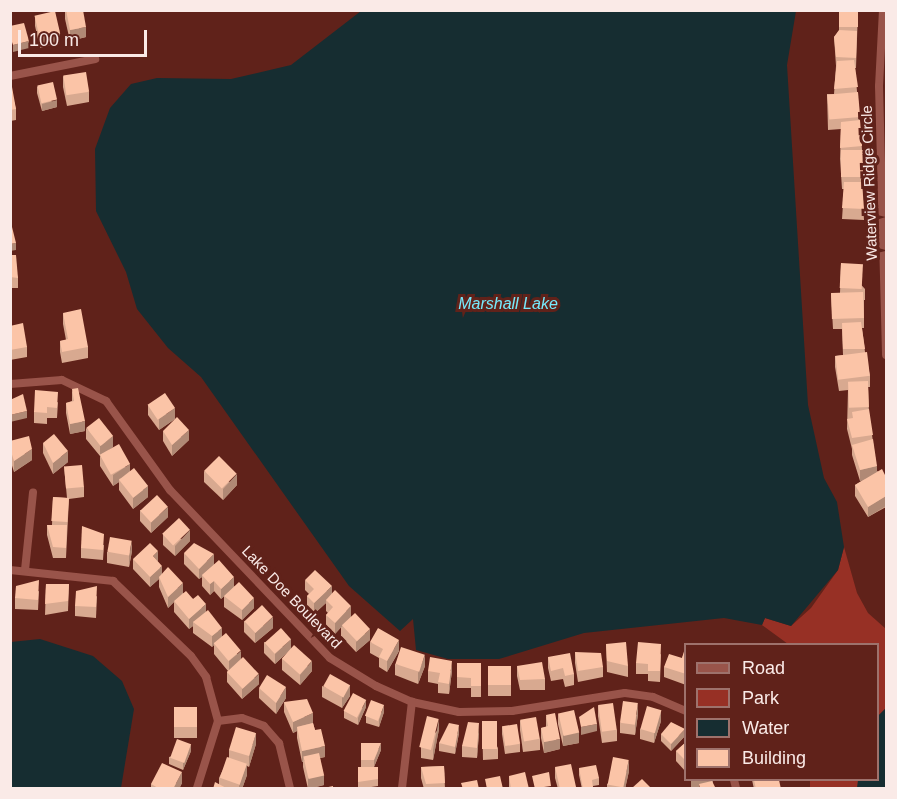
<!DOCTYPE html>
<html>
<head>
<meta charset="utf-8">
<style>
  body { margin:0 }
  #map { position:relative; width:897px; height:799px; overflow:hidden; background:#60221a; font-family:Arial,sans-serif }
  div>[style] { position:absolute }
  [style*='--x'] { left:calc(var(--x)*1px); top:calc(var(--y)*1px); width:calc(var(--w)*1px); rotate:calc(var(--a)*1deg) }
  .green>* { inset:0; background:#973025; transform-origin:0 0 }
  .water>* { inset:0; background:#162d31 }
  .minor>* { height:8px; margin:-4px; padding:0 4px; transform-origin:4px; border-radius:4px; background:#99544a }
  .wall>* { inset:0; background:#d8a990; transform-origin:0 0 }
  .shaded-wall>* { inset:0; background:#b08975 }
  .building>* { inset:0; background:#fbc4a7; transform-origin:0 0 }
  span { translate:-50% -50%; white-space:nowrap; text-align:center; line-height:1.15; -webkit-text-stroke:6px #60221a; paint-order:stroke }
  .street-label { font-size:15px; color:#faeae7 }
  .water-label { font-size:16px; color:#76eafc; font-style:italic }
  .frame { position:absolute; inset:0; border:12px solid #faeae7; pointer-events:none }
  .legend { position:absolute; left:684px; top:643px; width:195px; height:138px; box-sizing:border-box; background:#60221a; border:2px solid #9e726c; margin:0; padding:8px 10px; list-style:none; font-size:18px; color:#faeae7 }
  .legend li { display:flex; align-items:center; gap:12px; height:30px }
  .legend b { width:30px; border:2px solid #9e726c }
  .scale { position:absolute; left:18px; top:30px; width:129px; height:27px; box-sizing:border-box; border:3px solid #faeae7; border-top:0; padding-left:8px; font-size:18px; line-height:21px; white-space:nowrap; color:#faeae7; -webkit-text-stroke:4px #60221a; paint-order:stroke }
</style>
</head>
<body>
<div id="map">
  <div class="green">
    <i style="clip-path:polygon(844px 547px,857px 593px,868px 613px,886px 629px,886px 708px,878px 716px,878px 644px,788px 644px,762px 625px,765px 618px,791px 626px,811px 608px,838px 570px)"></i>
    <i style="left:810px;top:780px;width:48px;height:8px"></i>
  </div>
  <div class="water">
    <i style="clip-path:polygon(361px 11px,796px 11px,787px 65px,808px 405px,824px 478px,837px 502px,844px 547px,838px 570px,791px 626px,765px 618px,762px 625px,724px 618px,584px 633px,499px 659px,448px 659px,416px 650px,413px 619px,400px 631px,349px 586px,201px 377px,168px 348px,137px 309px,126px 272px,96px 211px,95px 149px,110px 108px,131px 84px,157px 78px,231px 79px,291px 65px)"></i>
    <i style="clip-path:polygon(40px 639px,93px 656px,122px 681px,134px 709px,121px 788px,11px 788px,11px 642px)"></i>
    <i style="clip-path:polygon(886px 708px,886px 788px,857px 788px,858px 780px,878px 780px,878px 716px)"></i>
  </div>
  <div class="minor">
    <i style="--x:883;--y:10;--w:76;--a:93"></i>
    <i style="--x:879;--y:86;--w:269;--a:88.5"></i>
    <i style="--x:10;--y:76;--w:87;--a:-11.3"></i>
    <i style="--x:10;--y:384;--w:52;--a:-4.4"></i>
    <i style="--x:62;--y:380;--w:49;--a:25.5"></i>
    <i style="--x:106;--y:401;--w:110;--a:54.3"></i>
    <i style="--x:170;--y:490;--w:232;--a:46.4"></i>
    <i style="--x:330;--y:658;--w:54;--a:31.3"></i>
    <i style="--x:376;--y:686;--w:39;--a:24"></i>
    <i style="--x:412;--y:702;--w:48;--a:12"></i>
    <i style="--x:459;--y:712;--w:53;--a:-1.1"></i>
    <i style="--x:512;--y:711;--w:114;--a:-9.1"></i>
    <i style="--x:625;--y:693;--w:28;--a:8"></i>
    <i style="--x:653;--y:697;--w:36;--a:23"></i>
    <i style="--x:10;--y:570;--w:104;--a:6.1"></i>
    <i style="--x:113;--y:581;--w:108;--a:43.9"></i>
    <i style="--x:191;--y:656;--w:26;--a:54"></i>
    <i style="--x:206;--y:677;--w:46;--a:74.7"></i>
    <i style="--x:218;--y:721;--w:70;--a:107.4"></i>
    <i style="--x:25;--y:570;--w:78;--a:-84.1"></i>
    <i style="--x:218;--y:721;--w:24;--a:-7"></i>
    <i style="--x:242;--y:718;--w:23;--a:20"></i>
    <i style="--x:264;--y:726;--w:23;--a:49"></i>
    <i style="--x:279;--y:743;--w:46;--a:76.3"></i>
    <i style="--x:734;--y:780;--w:8;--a:76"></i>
    <i style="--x:402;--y:788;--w:87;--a:-83.4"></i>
  </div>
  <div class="wall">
    <i style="clip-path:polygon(65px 10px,86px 37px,70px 41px,65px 19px)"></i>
    <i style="clip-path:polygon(839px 10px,858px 10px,856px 68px,855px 68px,863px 161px,862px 188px,864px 220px,842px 219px,844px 189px,842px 189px,840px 159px,841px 129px,828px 130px,827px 94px,834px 94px,836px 66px,834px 37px,839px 31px)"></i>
    <i style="clip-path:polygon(35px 16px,60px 43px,40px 48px,35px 26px)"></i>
    <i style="clip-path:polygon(63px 76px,89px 92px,89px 102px,67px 106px,63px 87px)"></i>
    <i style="clip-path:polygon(37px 86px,57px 107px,42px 111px,37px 93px)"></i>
    <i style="clip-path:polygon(10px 87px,16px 109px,16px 120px,10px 121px)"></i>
    <i style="clip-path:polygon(10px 255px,18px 278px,18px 288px,10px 288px)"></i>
    <i style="clip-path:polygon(841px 263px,865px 289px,865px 300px,864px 300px,864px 328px,862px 328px,865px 352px,870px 376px,870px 387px,868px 387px,869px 413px,877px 471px,886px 477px,886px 518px,886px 507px,868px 517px,855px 496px,855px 485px,863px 480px,860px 481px,852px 455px,852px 449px,847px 429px,848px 390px,839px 391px,835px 367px,835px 356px,843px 355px,842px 329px,833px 329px,831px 294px,840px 293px)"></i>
    <i style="clip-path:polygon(63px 313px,88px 347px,88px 358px,62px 363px,60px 352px,60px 341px,66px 340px,63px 324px)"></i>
    <i style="clip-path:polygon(10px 326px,27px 347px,27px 357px,10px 360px)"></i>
    <i style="clip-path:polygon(72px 389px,85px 431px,70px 434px,66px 413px,66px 403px,72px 401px)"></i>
    <i style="clip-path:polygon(58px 402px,57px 418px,47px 418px,47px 424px,34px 423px,34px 412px)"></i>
    <i style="clip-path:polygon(148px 405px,175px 419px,159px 430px,148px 415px)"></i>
    <i style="clip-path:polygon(86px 428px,113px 447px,108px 450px,130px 471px,148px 497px,133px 509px,119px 490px,119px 482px,113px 486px,100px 466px,100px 456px,86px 439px)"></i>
    <i style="clip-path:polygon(163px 431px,189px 440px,172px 456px,163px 441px)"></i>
    <i style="clip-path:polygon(10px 441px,32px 460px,14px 472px,10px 459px)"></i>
    <i style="clip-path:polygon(43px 443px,68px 462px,53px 474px,43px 453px)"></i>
    <i style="clip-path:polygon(64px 466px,84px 487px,84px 497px,69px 499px,66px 558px,53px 558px,47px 535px,47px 525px,52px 525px,53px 497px,67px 498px)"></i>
    <i style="clip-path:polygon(204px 471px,237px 485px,223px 500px,204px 482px)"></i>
    <i style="clip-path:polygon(140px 510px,168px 517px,151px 533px,140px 521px)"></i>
    <i style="clip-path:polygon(163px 534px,190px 541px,175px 556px,163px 545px)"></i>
    <i style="clip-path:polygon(104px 545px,103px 560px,81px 558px,81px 548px)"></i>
    <i style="clip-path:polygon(132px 551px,129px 567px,107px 563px,107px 552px)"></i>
    <i style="clip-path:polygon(184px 553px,214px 564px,254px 608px,242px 620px,224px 607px,224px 596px,221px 599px,214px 591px,210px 595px,202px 586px,202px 577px,199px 579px,184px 564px)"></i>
    <i style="clip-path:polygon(133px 559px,158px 562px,162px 574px,183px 593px,193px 599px,206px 612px,222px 636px,241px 659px,259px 684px,242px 699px,227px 682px,227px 672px,228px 671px,214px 654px,214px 645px,212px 647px,193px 633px,193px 626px,189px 629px,174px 612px,174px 602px,168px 608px,159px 587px,159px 579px,150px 587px,133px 569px)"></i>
    <i style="clip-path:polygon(305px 580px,332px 594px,370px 640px,356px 652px,341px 636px,341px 627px,335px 634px,326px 625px,326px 615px,328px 613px,326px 611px,326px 603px,314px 614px,307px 607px,307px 596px,309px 594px,305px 590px)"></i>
    <i style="clip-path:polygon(46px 584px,69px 584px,68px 611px,45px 615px)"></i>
    <i style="clip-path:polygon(39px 591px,38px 610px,15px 609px,15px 598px)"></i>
    <i style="clip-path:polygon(97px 596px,96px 618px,75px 616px,75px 606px)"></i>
    <i style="clip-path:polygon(244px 621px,273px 628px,255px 643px,244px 632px)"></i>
    <i style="clip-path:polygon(264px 642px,291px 649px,312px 671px,300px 685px,282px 670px,282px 659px,290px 650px,275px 664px,264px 653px)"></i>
    <i style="clip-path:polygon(370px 642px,399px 651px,387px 672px,379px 667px,379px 658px,370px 653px)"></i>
    <i style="clip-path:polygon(606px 644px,628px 666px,628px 677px,607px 672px)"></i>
    <i style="clip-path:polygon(686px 648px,686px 685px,664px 677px,664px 667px,682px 658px)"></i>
    <i style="clip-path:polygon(575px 652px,603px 667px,603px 677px,578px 682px,575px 663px)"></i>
    <i style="clip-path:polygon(661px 654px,660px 682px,648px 681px,648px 674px,636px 674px,636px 663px)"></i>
    <i style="clip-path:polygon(548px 657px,574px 674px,574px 685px,565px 687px,563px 679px,551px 681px,548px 668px)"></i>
    <i style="clip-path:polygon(457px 663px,481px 663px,481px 697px,471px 697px,471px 688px,457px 688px)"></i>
    <i style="clip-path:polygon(395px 664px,425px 666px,418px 684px,395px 675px)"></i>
    <i style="left:488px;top:666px;width:23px;height:30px"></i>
    <i style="clip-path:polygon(517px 666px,545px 679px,545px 690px,520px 690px,517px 676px)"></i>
    <i style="clip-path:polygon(428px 671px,452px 671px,449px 694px,438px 693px,438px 684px,428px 682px)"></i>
    <i style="clip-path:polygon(322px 686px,350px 696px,342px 708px,322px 697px)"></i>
    <i style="clip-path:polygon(259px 688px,286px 698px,276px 714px,259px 698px)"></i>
    <i style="clip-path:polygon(284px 702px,313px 723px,315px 730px,325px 757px,320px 758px,324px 785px,308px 789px,303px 767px,303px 762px,302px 762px,297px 738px,297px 731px,293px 733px,284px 712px)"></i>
    <i style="clip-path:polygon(598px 705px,617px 730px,617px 741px,602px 743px,598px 716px)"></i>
    <i style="left:174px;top:707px;width:23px;height:31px"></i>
    <i style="clip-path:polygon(366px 707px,358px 725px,344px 718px,344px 711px)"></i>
    <i style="clip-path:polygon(384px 712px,379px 727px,366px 723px,366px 716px)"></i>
    <i style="clip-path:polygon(558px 713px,579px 743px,563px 746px,558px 724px)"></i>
    <i style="clip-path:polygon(638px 714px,635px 735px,620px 733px,620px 723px)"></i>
    <i style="clip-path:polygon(546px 715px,560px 749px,544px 753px,541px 738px,541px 728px,546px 727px)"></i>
    <i style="clip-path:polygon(520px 720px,540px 739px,540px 750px,523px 752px,520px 730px)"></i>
    <i style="clip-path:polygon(482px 721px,498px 748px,498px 759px,483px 760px)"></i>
    <i style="clip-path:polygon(661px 721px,654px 743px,640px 739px,640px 729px)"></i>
    <i style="clip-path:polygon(502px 726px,520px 744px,520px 752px,505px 754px,502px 734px)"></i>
    <i style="clip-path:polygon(439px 729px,433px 760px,421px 758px,421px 747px)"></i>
    <i style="clip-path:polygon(459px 733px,455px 754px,439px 751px,439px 743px)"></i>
    <i style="clip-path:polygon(479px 733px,477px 758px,462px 757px,462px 746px)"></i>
    <i style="clip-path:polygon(661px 734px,685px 736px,671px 751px,661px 741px)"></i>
    <i style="clip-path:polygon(686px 742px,686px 772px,676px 761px,676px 751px)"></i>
    <i style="clip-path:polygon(361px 743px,381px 750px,374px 767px,378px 767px,378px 786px,358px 789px,358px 767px,361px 767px)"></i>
    <i style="clip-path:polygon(256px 744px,249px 767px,247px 766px,247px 775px,242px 789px,213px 789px,219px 784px,219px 778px,229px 757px,229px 750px)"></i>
    <i style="clip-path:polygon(191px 751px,183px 770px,169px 764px,169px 757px)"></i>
    <i style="clip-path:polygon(444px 766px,445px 789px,424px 789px,421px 778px,421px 767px)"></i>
    <i style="clip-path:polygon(555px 767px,576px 789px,558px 789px,555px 778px)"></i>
    <i style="clip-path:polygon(579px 768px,599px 778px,599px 785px,593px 786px,593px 789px,582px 789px,579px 775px)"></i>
    <i style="clip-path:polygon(629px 771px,625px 789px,607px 789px,607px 784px)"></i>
    <i style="clip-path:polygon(509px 776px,529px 789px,509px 789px)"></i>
    <i style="clip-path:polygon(752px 780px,769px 780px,781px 789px,754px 789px)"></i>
    <i style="clip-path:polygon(182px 783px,179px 789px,151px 789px,151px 784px)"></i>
  </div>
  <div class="shaded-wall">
    <i style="clip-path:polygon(86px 27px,86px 37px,70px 41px,70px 30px)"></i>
    <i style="clip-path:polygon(60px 33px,60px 43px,40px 48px,40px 37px)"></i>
    <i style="clip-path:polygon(29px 41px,29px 48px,13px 52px,13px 45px)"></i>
    <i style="clip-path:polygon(57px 100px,57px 107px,42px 111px,42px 104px)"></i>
    <i style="clip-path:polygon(16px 243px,16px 250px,10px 251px,10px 244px)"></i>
    <i style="clip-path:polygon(175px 408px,175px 419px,159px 430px,159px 419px)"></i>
    <i style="clip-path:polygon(27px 411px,27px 418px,10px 422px,10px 415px)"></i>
    <i style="clip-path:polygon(85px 421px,85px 431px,70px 434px,70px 424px)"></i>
    <i style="clip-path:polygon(189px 430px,189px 440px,172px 456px,172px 445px)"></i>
    <i style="clip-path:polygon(113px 436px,113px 447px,100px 457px,100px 446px)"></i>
    <i style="clip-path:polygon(32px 449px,32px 460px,14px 472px,14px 461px)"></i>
    <i style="clip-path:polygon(68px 451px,68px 462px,53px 474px,53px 463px)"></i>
    <i style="clip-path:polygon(130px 464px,130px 475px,119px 479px,119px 482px,113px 486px,113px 475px)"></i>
    <i style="clip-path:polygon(877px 466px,877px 476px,860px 481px,860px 470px)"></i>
    <i style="clip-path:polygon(237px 474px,237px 485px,223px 500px,223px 489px)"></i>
    <i style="clip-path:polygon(148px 486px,148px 497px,133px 509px,133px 498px)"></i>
    <i style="clip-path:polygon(886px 496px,886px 506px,868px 517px,868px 507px)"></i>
    <i style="clip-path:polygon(168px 507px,168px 517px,151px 533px,151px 522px)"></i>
    <i style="clip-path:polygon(190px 530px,190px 541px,175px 556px,175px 546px)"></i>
    <i style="clip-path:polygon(132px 541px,132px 551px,129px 567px,129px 556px)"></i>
    <i style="clip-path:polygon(158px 551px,158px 562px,153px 556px)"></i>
    <i style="clip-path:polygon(214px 554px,214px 565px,202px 575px,202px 577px,199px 579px,199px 569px)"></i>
    <i style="clip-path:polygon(162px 566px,162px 576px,159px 577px,159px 579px,150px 587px,150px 577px)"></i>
    <i style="clip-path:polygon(234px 577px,234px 588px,221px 599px,221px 589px)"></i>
    <i style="clip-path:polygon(214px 581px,214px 591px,210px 595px,210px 584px)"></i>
    <i style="clip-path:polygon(183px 583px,183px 593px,168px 608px,168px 597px)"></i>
    <i style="clip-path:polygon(332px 586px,332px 597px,326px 600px,326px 603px,314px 614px,314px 603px)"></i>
    <i style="clip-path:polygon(254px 598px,254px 608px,242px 620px,242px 610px)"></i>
    <i style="clip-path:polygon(206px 604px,206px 615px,193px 622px,193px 626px,189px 629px,189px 619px)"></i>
    <i style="clip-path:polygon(351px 606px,351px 617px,335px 634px,335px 623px)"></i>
    <i style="clip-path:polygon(273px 617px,273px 628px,255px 643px,255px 633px)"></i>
    <i style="clip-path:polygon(222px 628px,222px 638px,214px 643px,214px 645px,212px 647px,212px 636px)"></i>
    <i style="clip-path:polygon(370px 629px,370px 640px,356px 652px,356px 642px)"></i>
    <i style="clip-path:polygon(291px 639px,291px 649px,275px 664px,275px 654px)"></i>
    <i style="clip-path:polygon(399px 640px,399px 651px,387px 672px,387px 661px)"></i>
    <i style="clip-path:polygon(241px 651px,241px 662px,229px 672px,229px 661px)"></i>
    <i style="clip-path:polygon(425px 655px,425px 666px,418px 684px,418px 673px)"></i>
    <i style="clip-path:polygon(312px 661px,312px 671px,300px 685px,300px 675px)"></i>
    <i style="clip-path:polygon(452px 661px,452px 671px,449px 694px,449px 684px)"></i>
    <i style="clip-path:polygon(259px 674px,259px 684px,242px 699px,242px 689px)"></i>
    <i style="clip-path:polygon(350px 685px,350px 696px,342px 708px,342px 698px)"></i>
    <i style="clip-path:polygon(286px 687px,286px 698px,276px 714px,276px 703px)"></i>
    <i style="clip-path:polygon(366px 700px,366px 707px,358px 725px,358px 718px)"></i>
    <i style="clip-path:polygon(638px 703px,638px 714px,635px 735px,635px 725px)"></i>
    <i style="clip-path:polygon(384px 705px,384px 712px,379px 727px,379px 720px)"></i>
    <i style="clip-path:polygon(661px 710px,661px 721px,654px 743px,654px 733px)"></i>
    <i style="clip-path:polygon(313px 713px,313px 723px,297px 727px,297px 731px,293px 733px,293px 722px)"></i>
    <i style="clip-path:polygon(439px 719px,439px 729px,433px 760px,433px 750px)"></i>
    <i style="clip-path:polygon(479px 723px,479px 733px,477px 758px,477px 748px)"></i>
    <i style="clip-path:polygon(597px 724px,597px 731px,581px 735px,581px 727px)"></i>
    <i style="clip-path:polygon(459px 725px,459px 733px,455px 754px,455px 747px)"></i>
    <i style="clip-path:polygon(685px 729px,685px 736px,671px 751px,671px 744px)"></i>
    <i style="clip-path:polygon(579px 732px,579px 743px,563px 746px,563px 735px)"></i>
    <i style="clip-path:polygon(256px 733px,256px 744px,249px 767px,249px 756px)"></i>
    <i style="clip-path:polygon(560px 739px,560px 749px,544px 753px,544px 742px)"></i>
    <i style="clip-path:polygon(381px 743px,381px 750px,374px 767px,374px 760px)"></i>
    <i style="clip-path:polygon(191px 744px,191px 751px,183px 770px,183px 763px)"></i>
    <i style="clip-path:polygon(325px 746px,325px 757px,304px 761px,303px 756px,303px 762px,302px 762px,302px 751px)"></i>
    <i style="clip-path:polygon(629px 760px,629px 771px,625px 789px,622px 789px)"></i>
    <i style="clip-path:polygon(247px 764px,247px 775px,242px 789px,239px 789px,239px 786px)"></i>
    <i style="clip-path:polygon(182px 772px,182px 783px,179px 789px,173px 789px)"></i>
    <i style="clip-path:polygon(324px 775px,324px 785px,308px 789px,308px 778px)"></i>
    <i style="clip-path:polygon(691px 780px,713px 780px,713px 784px,699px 784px,699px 787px,691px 789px)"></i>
  </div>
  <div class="building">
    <i style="clip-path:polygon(66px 10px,83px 10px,86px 27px,70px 30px)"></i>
    <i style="left:839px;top:10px;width:19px;height:17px"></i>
    <i style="left:55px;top:11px;width:23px;height:21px;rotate:77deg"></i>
    <i style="clip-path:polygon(24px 23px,29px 41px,13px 45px,10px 36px,10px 26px)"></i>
    <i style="clip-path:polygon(839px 30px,857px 31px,856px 58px,836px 57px,834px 37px)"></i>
    <i style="clip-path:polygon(854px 60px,858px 87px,834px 89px,837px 61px)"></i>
    <i style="left:86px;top:72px;width:20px;height:23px;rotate:81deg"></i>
    <i style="left:53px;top:82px;width:18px;height:16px;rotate:77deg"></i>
    <i style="clip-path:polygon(10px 87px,12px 87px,16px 109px,10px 110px)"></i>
    <i style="left:858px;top:92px;width:25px;height:31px;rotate:85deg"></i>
    <i style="clip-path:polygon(860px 120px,862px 146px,840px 148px,841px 122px)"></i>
    <i style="left:863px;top:150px;width:27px;height:22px;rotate:90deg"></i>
    <i style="clip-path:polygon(844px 182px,862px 182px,864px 209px,842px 208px)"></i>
    <i style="clip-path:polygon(10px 227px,12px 227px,16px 243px,10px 244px)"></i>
    <i style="clip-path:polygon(10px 255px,16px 255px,18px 278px,10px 277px)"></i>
    <i style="left:841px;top:263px;width:22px;height:25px;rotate:3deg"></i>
    <i style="left:863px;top:292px;width:26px;height:32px;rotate:88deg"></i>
    <i style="clip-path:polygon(81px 309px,88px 347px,62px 352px,60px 341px,68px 339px,63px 313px)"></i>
    <i style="clip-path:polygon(861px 322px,865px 349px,843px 349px,842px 323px)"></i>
    <i style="clip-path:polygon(23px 323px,27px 347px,10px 350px,10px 326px)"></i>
    <i style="left:867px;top:352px;width:24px;height:32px;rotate:83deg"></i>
    <i style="left:868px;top:381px;width:26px;height:20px;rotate:88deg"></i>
    <i style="clip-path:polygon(78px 388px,85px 421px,70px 424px,66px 403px,74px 401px,72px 389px)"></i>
    <i style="clip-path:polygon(35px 390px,58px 392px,57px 408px,47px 407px,47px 413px,34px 412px)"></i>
    <i style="left:165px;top:393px;width:18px;height:21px;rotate:56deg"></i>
    <i style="clip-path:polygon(23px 394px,27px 411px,10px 415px,10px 400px)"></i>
    <i style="clip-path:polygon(869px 409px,873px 435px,852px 438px,847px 419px,853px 418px,852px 412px)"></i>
    <i style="clip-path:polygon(177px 417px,189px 430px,172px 445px,163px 431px)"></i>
    <i style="left:99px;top:418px;width:23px;height:16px;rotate:52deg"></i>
    <i style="clip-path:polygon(54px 434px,68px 451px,53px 463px,43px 443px)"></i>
    <i style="clip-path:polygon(29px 436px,32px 449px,14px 461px,10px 448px,10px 441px)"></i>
    <i style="clip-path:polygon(873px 439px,877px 466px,860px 470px,852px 445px)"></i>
    <i style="left:119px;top:444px;width:23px;height:22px;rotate:61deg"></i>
    <i style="left:219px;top:456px;width:25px;height:21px;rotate:45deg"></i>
    <i style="left:82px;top:465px;width:22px;height:18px;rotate:85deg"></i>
    <i style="left:134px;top:468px;width:23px;height:19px;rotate:52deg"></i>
    <i style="clip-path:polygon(882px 469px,886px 477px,886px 496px,868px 507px,855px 485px)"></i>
    <i style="left:157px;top:495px;width:16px;height:23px;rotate:47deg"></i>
    <i style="left:53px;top:497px;width:16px;height:24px;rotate:4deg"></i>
    <i style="left:179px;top:518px;width:16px;height:23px;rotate:47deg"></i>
    <i style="clip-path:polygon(47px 525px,67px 525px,66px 548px,53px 547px)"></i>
    <i style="clip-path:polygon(82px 526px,104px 534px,103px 550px,81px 548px)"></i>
    <i style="left:110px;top:537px;width:22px;height:15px;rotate:10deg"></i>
    <i style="clip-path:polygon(150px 543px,158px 551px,153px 556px,162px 566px,150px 577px,133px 559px)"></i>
    <i style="clip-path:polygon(194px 543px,214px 554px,199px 569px,184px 553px)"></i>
    <i style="clip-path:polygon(219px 560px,234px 577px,221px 589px,214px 581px,210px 584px,202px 575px)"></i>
    <i style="clip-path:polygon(168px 567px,183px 583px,168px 597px,159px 577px)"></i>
    <i style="clip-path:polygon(315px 570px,332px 586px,314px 603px,307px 596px,314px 589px,305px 580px)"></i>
    <i style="clip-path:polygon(39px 580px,38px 600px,15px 598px,16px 586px)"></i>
    <i style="clip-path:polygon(239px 582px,254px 598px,242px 610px,224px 596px)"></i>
    <i style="clip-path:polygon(46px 584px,69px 584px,68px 601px,45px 604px)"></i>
    <i style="clip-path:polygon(97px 586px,96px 607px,75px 606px,76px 591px)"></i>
    <i style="clip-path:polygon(335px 590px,351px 606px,335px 623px,326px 615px,333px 607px,326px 600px)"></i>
    <i style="clip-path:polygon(186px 591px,193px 599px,198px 595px,206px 604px,189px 619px,174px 601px)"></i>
    <i style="left:262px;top:605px;width:16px;height:24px;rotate:47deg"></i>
    <i style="clip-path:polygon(208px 610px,222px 628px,212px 636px,193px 622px)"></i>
    <i style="left:355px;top:613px;width:22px;height:18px;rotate:47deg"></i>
    <i style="left:281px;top:628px;width:15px;height:22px;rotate:48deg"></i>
    <i style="clip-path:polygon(378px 628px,399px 640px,387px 661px,379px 657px,383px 649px,370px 642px)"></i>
    <i style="left:226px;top:633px;width:23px;height:16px;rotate:50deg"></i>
    <i style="clip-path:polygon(626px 642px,628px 666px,607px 661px,606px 644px)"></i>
    <i style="clip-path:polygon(638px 642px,661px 644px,660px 671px,648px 671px,648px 664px,636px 663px)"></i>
    <i style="left:294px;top:645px;width:24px;height:18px;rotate:42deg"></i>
    <i style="left:401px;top:647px;width:25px;height:18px;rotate:18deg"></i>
    <i style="clip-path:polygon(685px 648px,686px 674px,664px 667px,669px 654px,682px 658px)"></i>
    <i style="clip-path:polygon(575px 652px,601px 653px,603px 667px,578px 671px)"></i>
    <i style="clip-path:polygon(570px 653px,574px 674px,565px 676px,563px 668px,551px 671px,548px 657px)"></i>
    <i style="left:243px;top:657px;width:23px;height:22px;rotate:47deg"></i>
    <i style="clip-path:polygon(430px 657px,452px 661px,449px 684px,438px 682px,440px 673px,428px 671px)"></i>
    <i style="clip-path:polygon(542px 662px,545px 679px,520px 680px,517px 666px)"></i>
    <i style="clip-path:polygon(457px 663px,481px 663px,481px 686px,471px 686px,471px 678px,457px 677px)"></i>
    <i style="left:488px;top:666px;width:23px;height:19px"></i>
    <i style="left:330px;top:674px;width:23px;height:14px;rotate:29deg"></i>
    <i style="clip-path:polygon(267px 675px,286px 687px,276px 703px,259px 688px)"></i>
    <i style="left:353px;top:693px;width:15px;height:20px;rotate:28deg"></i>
    <i style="clip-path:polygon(307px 699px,313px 713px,293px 722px,284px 702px)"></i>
    <i style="left:371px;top:700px;width:14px;height:17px;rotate:21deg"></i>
    <i style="left:623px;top:701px;width:15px;height:22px;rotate:8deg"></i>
    <i style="left:613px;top:703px;width:27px;height:15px;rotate:82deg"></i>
    <i style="left:647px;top:706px;width:15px;height:24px;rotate:16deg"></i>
    <i style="left:174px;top:707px;width:23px;height:20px"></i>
    <i style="clip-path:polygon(594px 707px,597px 724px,581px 727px,579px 717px)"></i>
    <i style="left:574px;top:710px;width:23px;height:16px;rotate:77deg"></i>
    <i style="clip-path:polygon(555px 713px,560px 739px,544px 742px,541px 728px,548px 726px,546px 715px)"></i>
    <i style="left:427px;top:716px;width:12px;height:32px;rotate:14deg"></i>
    <i style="left:536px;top:717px;width:22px;height:16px;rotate:80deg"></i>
    <i style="left:482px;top:721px;width:15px;height:28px"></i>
    <i style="clip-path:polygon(468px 722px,479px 723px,477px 748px,462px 746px)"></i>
    <i style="clip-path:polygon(671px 722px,685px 729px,671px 744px,661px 734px)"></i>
    <i style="clip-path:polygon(313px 723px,315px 730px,321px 729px,325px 746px,302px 751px,297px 727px)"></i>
    <i style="clip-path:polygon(449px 723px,459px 725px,455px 747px,439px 743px)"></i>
    <i style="left:517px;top:724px;width:20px;height:15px;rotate:81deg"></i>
    <i style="left:236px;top:727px;width:21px;height:24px;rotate:17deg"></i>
    <i style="left:177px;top:739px;width:15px;height:20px;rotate:20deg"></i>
    <i style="clip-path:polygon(686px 742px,686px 761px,676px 751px)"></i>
    <i style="clip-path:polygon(361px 743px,381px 743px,374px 760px,361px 760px)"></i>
    <i style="left:319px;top:753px;width:23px;height:16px;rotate:77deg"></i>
    <i style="left:227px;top:757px;width:21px;height:22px;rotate:19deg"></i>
    <i style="left:613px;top:757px;width:16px;height:28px;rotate:11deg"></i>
    <i style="clip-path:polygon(162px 763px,182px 772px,173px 789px,160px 789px,151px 784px)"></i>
    <i style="clip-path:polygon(571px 764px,576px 787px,568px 789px,560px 789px,555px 767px)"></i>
    <i style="clip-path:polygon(596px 765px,599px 778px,592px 780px,593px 788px,583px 789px,579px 768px)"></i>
    <i style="clip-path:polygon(444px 766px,445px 783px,426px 784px,421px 767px)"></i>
    <i style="clip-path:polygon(358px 767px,378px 767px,378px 779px,358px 782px)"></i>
    <i style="clip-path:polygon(525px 772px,529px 789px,511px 789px,509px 776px)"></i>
    <i style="clip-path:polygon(549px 772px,551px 786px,544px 787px,545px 789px,535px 789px,532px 776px)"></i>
    <i style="clip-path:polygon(500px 776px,503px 789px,487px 789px,485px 779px)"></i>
    <i style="clip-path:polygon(642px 779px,652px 789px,632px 789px,632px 788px)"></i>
    <i style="clip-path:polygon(477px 780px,479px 789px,463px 789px,461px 783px)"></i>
    <i style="clip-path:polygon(754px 780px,779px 780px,781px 789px,756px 789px)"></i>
    <i style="clip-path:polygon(712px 781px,716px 789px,700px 789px,699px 784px)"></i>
    <i style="clip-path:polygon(215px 782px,228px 789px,213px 789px)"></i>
    <i style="clip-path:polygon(333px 786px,333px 789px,319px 789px)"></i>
  </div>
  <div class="street-label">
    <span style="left:869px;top:183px;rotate:-92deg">Waterview Ridge Circle</span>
    <span style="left:292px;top:597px;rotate:46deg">Lake Doe Boulevard</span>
  </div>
  <div class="water-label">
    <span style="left:508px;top:304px">Marshall Lake</span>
  </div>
  <div class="frame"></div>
  <ul class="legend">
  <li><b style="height:8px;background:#99544a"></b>Road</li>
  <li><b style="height:16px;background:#973025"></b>Park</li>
  <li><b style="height:16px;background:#162d31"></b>Water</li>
  <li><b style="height:16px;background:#fbc4a7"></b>Building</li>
  </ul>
  <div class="scale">100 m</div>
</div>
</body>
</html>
